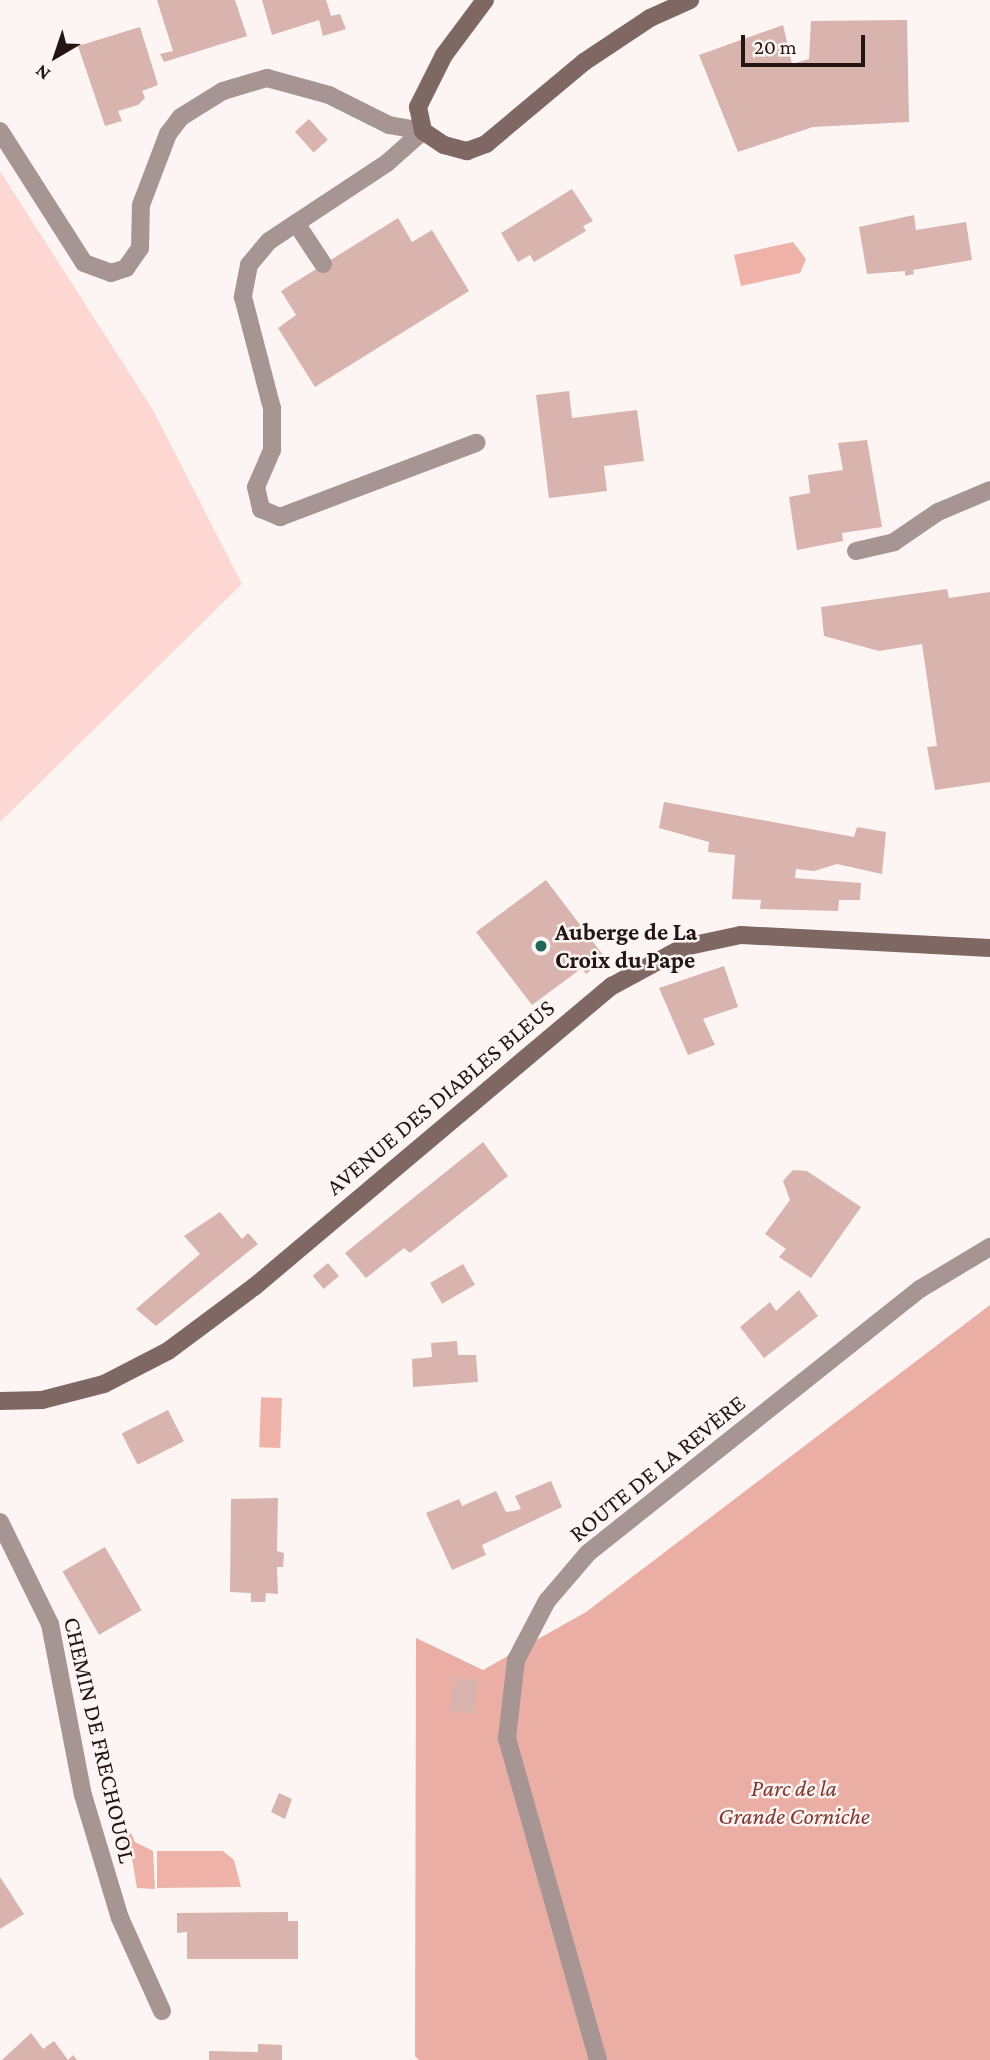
<!DOCTYPE html>
<html>
<head>
<meta charset="utf-8">
<style>
  body { margin:0 }
  #map { position:relative; width:990px; height:2060px; overflow:hidden; background:#fdf5f3; font-family:"Crimson Pro",serif }
  div>[style] { position:absolute }
  [style*='--x'] { left:calc(var(--x)*1px); top:calc(var(--y)*1px); width:calc(var(--w)*1px); rotate:calc(var(--a)*1deg) }
  .green>* { inset:0; background:#fdd8d3 }
  .forest>* { inset:0; background:#eaaea5 }
  .water>* { inset:0; background:#eeb2a9; transform-origin:0 0 }
  .building>* { inset:0; background:#d9b3ad; transform-origin:0 0 }
  .lane>* { height:18px; margin:-9px; padding:0 9px; transform-origin:9px; border-radius:9px; background:#a69593 }
  .street>* { height:18px; margin:-9px; padding:0 9px; transform-origin:9px; border-radius:9px; background:#a69593 }
  .secondary>* { height:18px; margin:-9px; padding:0 9px; transform-origin:9px; border-radius:9px; background:#7f6764 }
  .dots>* { width:19px; height:19px; translate:-50% -50%; box-sizing:border-box; border:4px solid #fdf5f3; border-radius:50% }
  span { translate:-50% -50%; white-space:nowrap; text-align:center; line-height:1.15; -webkit-text-stroke:5px #fdf5f3; paint-order:stroke }
  .poi-label { font-size:24px; color:#221513; font-weight:700 }
  .left { translate:0 -50%; text-align:left }
  .street-label { font-size:24px; color:#221513 }
  .park-label { font-size:24px; color:#803730; font-style:italic }
  .north { position:absolute; left:21px; top:21px; width:70px; height:70px; -webkit-text-stroke:5px #fdf5f3; paint-order:stroke; rotate:219deg; font-size:19px; font-weight:700; line-height:28px; text-align:center; color:#221513 }
  .north::after { content:''; display:block; margin:auto; width:24px; height:32px; background:#221513; clip-path:polygon(50% 0,100% 100%,50% 72%,0 100%) }
  .scale { position:absolute; left:741px; top:35px; width:124px; height:32px; box-sizing:border-box; border:4px solid #221513; border-top:0; padding-left:9px; font-size:21px; line-height:24px; white-space:nowrap; color:#221513; -webkit-text-stroke:5px #fdf5f3; paint-order:stroke }
</style>
</head>
<body>
<div id="map">
  <div class="green">
    <i style="clip-path:polygon(0 171px,153px 410px,242px 584px,0 822px)"></i>
  </div>
  <div class="forest">
    <i style="clip-path:polygon(990px 1305px,990px 2060px,419px 2060px,415px 2056px,416px 1638px,483px 1670px,586px 1612px)"></i>
  </div>
  <div class="water">
    <i style="clip-path:polygon(793px 242px,806px 259px,800px 273px,741px 286px,734px 255px)"></i>
    <i style="left:282px;top:1398px;width:50px;height:21px;rotate:92deg"></i>
    <i style="clip-path:polygon(131px 1833px,135px 1842px,153px 1851px,155px 1889px,137px 1888px,130px 1847px,122px 1841px)"></i>
    <i style="clip-path:polygon(223px 1851px,234px 1860px,241px 1887px,157px 1888px,157px 1851px)"></i>
  </div>
  <div class="building">
    <i style="clip-path:polygon(157px 0,235px 0,247px 36px,164px 62px,160px 54px,173px 51px)"></i>
    <i style="clip-path:polygon(262px 0,326px 0,331px 16px,340px 14px,346px 29px,323px 36px,319px 20px,272px 35px)"></i>
    <i style="clip-path:polygon(907px 20px,909px 122px,813px 127px,738px 152px,699px 55px,783px 25px,792px 64px,809px 59px,811px 21px)"></i>
    <i style="clip-path:polygon(140px 27px,158px 85px,142px 91px,145px 98px,138px 105px,118px 111px,122px 121px,105px 126px,78px 46px)"></i>
    <i style="left:309px;top:119px;width:28px;height:19px;rotate:48deg"></i>
    <i style="clip-path:polygon(572px 189px,593px 221px,583px 226px,586px 231px,534px 262px,530px 255px,518px 262px,501px 233px)"></i>
    <i style="clip-path:polygon(914px 215px,916px 230px,966px 222px,972px 260px,913px 270px,914px 274px,905px 276px,905px 271px,867px 274px,859px 227px)"></i>
    <i style="clip-path:polygon(398px 218px,412px 242px,432px 230px,469px 291px,315px 387px,278px 328px,296px 315px,281px 291px)"></i>
    <i style="clip-path:polygon(569px 391px,572px 418px,637px 410px,644px 461px,604px 466px,607px 491px,549px 498px,536px 395px)"></i>
    <i style="clip-path:polygon(867px 440px,882px 527px,842px 533px,843px 541px,797px 550px,789px 497px,810px 493px,808px 475px,843px 470px,838px 443px)"></i>
    <i style="clip-path:polygon(947px 589px,949px 598px,990px 592px,990px 782px,935px 790px,927px 747px,937px 746px,922px 644px,879px 651px,824px 636px,821px 607px)"></i>
    <i style="clip-path:polygon(664px 802px,854px 837px,857px 827px,886px 832px,882px 874px,837px 864px,814px 871px,796px 869px,795px 878px,861px 883px,860px 900px,839px 900px,838px 911px,760px 909px,761px 900px,732px 899px,735px 855px,708px 852px,709px 842px,659px 828px)"></i>
    <i style="clip-path:polygon(546px 880px,606px 959px,586px 974px,582px 968px,532px 1005px,476px 932px)"></i>
    <i style="clip-path:polygon(724px 966px,738px 1007px,703px 1019px,715px 1045px,688px 1055px,659px 988px)"></i>
    <i style="clip-path:polygon(483px 1142px,508px 1176px,410px 1253px,404px 1248px,366px 1278px,345px 1253px)"></i>
    <i style="clip-path:polygon(793px 1170px,807px 1171px,861px 1207px,811px 1278px,779px 1257px,786px 1249px,765px 1234px,790px 1200px,783px 1181px)"></i>
    <i style="clip-path:polygon(220px 1212px,242px 1239px,248px 1233px,258px 1244px,156px 1326px,136px 1309px,200px 1254px,184px 1236px)"></i>
    <i style="left:328px;top:1263px;width:17px;height:20px;rotate:50deg"></i>
    <i style="left:463px;top:1264px;width:24px;height:38px;rotate:60deg"></i>
    <i style="clip-path:polygon(799px 1290px,818px 1316px,764px 1358px,740px 1327px,770px 1302px,776px 1311px)"></i>
    <i style="clip-path:polygon(457px 1341px,458px 1355px,476px 1355px,478px 1382px,413px 1387px,412px 1359px,432px 1357px,431px 1343px)"></i>
    <i style="left:168px;top:1410px;width:35px;height:52px;rotate:63deg"></i>
    <i style="clip-path:polygon(551px 1481px,562px 1507px,482px 1545px,486px 1555px,452px 1570px,426px 1513px,459px 1499px,462px 1506px,496px 1491px,506px 1512px,514px 1511px,521px 1509px,515px 1496px)"></i>
    <i style="clip-path:polygon(278px 1498px,277px 1551px,284px 1553px,283px 1567px,277px 1567px,278px 1594px,266px 1593px,265px 1602px,251px 1602px,251px 1593px,230px 1592px,231px 1499px)"></i>
    <i style="left:105px;top:1547px;width:73px;height:49px;rotate:60deg"></i>
    <i style="left:454px;top:1677px;width:24px;height:35px;rotate:7deg"></i>
    <i style="clip-path:polygon(279px 1793px,292px 1799px,285px 1819px,271px 1812px)"></i>
    <i style="clip-path:polygon(0 1877px,24px 1914px,0 1929px)"></i>
    <i style="clip-path:polygon(288px 1912px,288px 1921px,298px 1921px,298px 1959px,187px 1959px,187px 1932px,177px 1933px,177px 1913px)"></i>
    <i style="clip-path:polygon(31px 2033px,43px 2049px,54px 2041px,68px 2060px,73px 2055px,77px 2060px,2px 2060px)"></i>
    <i style="clip-path:polygon(258px 2044px,282px 2045px,282px 2060px,209px 2060px,209px 2051px,258px 2052px)"></i>
  </div>
  <div class="lane">
    <i style="--x:423;--y:131;--w:48;--a:138.4"></i>
    <i style="--x:387;--y:163;--w:141;--a:146.5"></i>
    <i style="--x:269;--y:241;--w:31;--a:130"></i>
    <i style="--x:249;--y:265;--w:33;--a:101"></i>
    <i style="--x:243;--y:297;--w:115;--a:75.4"></i>
    <i style="--x:272;--y:408;--w:42;--a:90"></i>
    <i style="--x:272;--y:450;--w:40;--a:113.4"></i>
    <i style="--x:256;--y:487;--w:23;--a:77"></i>
    <i style="--x:261;--y:509;--w:21;--a:23"></i>
    <i style="--x:280;--y:517;--w:210;--a:-20.7"></i>
    <i style="--x:296;--y:223;--w:49;--a:56.6"></i>
    <i style="--x:856;--y:551;--w:39;--a:-13"></i>
    <i style="--x:894;--y:542;--w:53;--a:-34.3"></i>
    <i style="--x:938;--y:512;--w:56;--a:-22.9"></i>
    <i style="--x:0;--y:1522;--w:114;--a:63.9"></i>
    <i style="--x:50;--y:1624;--w:174;--a:79.1"></i>
    <i style="--x:83;--y:1795;--w:128;--a:73.3"></i>
    <i style="--x:120;--y:1918;--w:102;--a:65.7"></i>
  </div>
  <div class="street">
    <i style="--x:0;--y:131;--w:156;--a:57.5"></i>
    <i style="--x:84;--y:263;--w:29;--a:20"></i>
    <i style="--x:111;--y:273;--w:16;--a:-18"></i>
    <i style="--x:126;--y:268;--w:24;--a:-55"></i>
    <i style="--x:140;--y:248;--w:43;--a:-88.7"></i>
    <i style="--x:141;--y:205;--w:76;--a:-69.2"></i>
    <i style="--x:168;--y:134;--w:21;--a:-53"></i>
    <i style="--x:181;--y:117;--w:49;--a:-31.8"></i>
    <i style="--x:223;--y:91;--w:46;--a:-16.5"></i>
    <i style="--x:267;--y:78;--w:64;--a:15.3"></i>
    <i style="--x:329;--y:95;--w:67;--a:26.6"></i>
    <i style="--x:389;--y:125;--w:35;--a:10"></i>
    <i style="--x:598;--y:2060;--w:335;--a:-105.8"></i>
    <i style="--x:507;--y:1738;--w:79;--a:-83.4"></i>
    <i style="--x:516;--y:1660;--w:67;--a:-62.3"></i>
    <i style="--x:547;--y:1601;--w:63;--a:-49.5"></i>
    <i style="--x:588;--y:1553;--w:424;--a:-38.5"></i>
    <i style="--x:920;--y:1289;--w:82;--a:-31"></i>
  </div>
  <div class="secondary">
    <i style="--x:485;--y:0;--w:69;--a:126.7"></i>
    <i style="--x:444;--y:55;--w:58;--a:116.6"></i>
    <i style="--x:418;--y:107;--w:25;--a:78"></i>
    <i style="--x:423;--y:131;--w:25;--a:34"></i>
    <i style="--x:444;--y:145;--w:24;--a:15"></i>
    <i style="--x:467;--y:151;--w:20;--a:-20"></i>
    <i style="--x:486;--y:144;--w:128;--a:-39.9"></i>
    <i style="--x:584;--y:62;--w:79;--a:-33.7"></i>
    <i style="--x:650;--y:18;--w:44;--a:-24.2"></i>
    <i style="--x:0;--y:1401;--w:42;--a:-1.4"></i>
    <i style="--x:42;--y:1400;--w:64;--a:-14.5"></i>
    <i style="--x:104;--y:1384;--w:72;--a:-27.3"></i>
    <i style="--x:168;--y:1351;--w:107;--a:-36.7"></i>
    <i style="--x:254;--y:1287;--w:468;--a:-40.1"></i>
    <i style="--x:612;--y:986;--w:82;--a:-28.4"></i>
    <i style="--x:684;--y:947;--w:58;--a:-11.9"></i>
    <i style="--x:741;--y:935;--w:249;--a:3"></i>
  </div>
  <div class="dots">
    <i style="left:541px;top:946px;background:#206658"></i>
  </div>
  <div class="poi-label">
    <span class="left" style="left:555px;top:946px">Auberge de La<br>Croix du Pape</span>
  </div>
  <div class="street-label">
    <span style="left:440px;top:1097px;rotate:-40deg">AVENUE DES DIABLES BLEUS</span>
    <span style="left:657px;top:1468px;rotate:-39deg">ROUTE DE LA REVÈRE</span>
    <span style="left:100px;top:1740px;rotate:77deg">CHEMIN DE FRECHOUOL</span>
  </div>
  <div class="park-label">
    <span style="left:794px;top:1802px">Parc de la<br>Grande Corniche</span>
  </div>
  <div class="north">N</div>
  <div class="scale">20 m</div>
</div>
</body>
</html>
